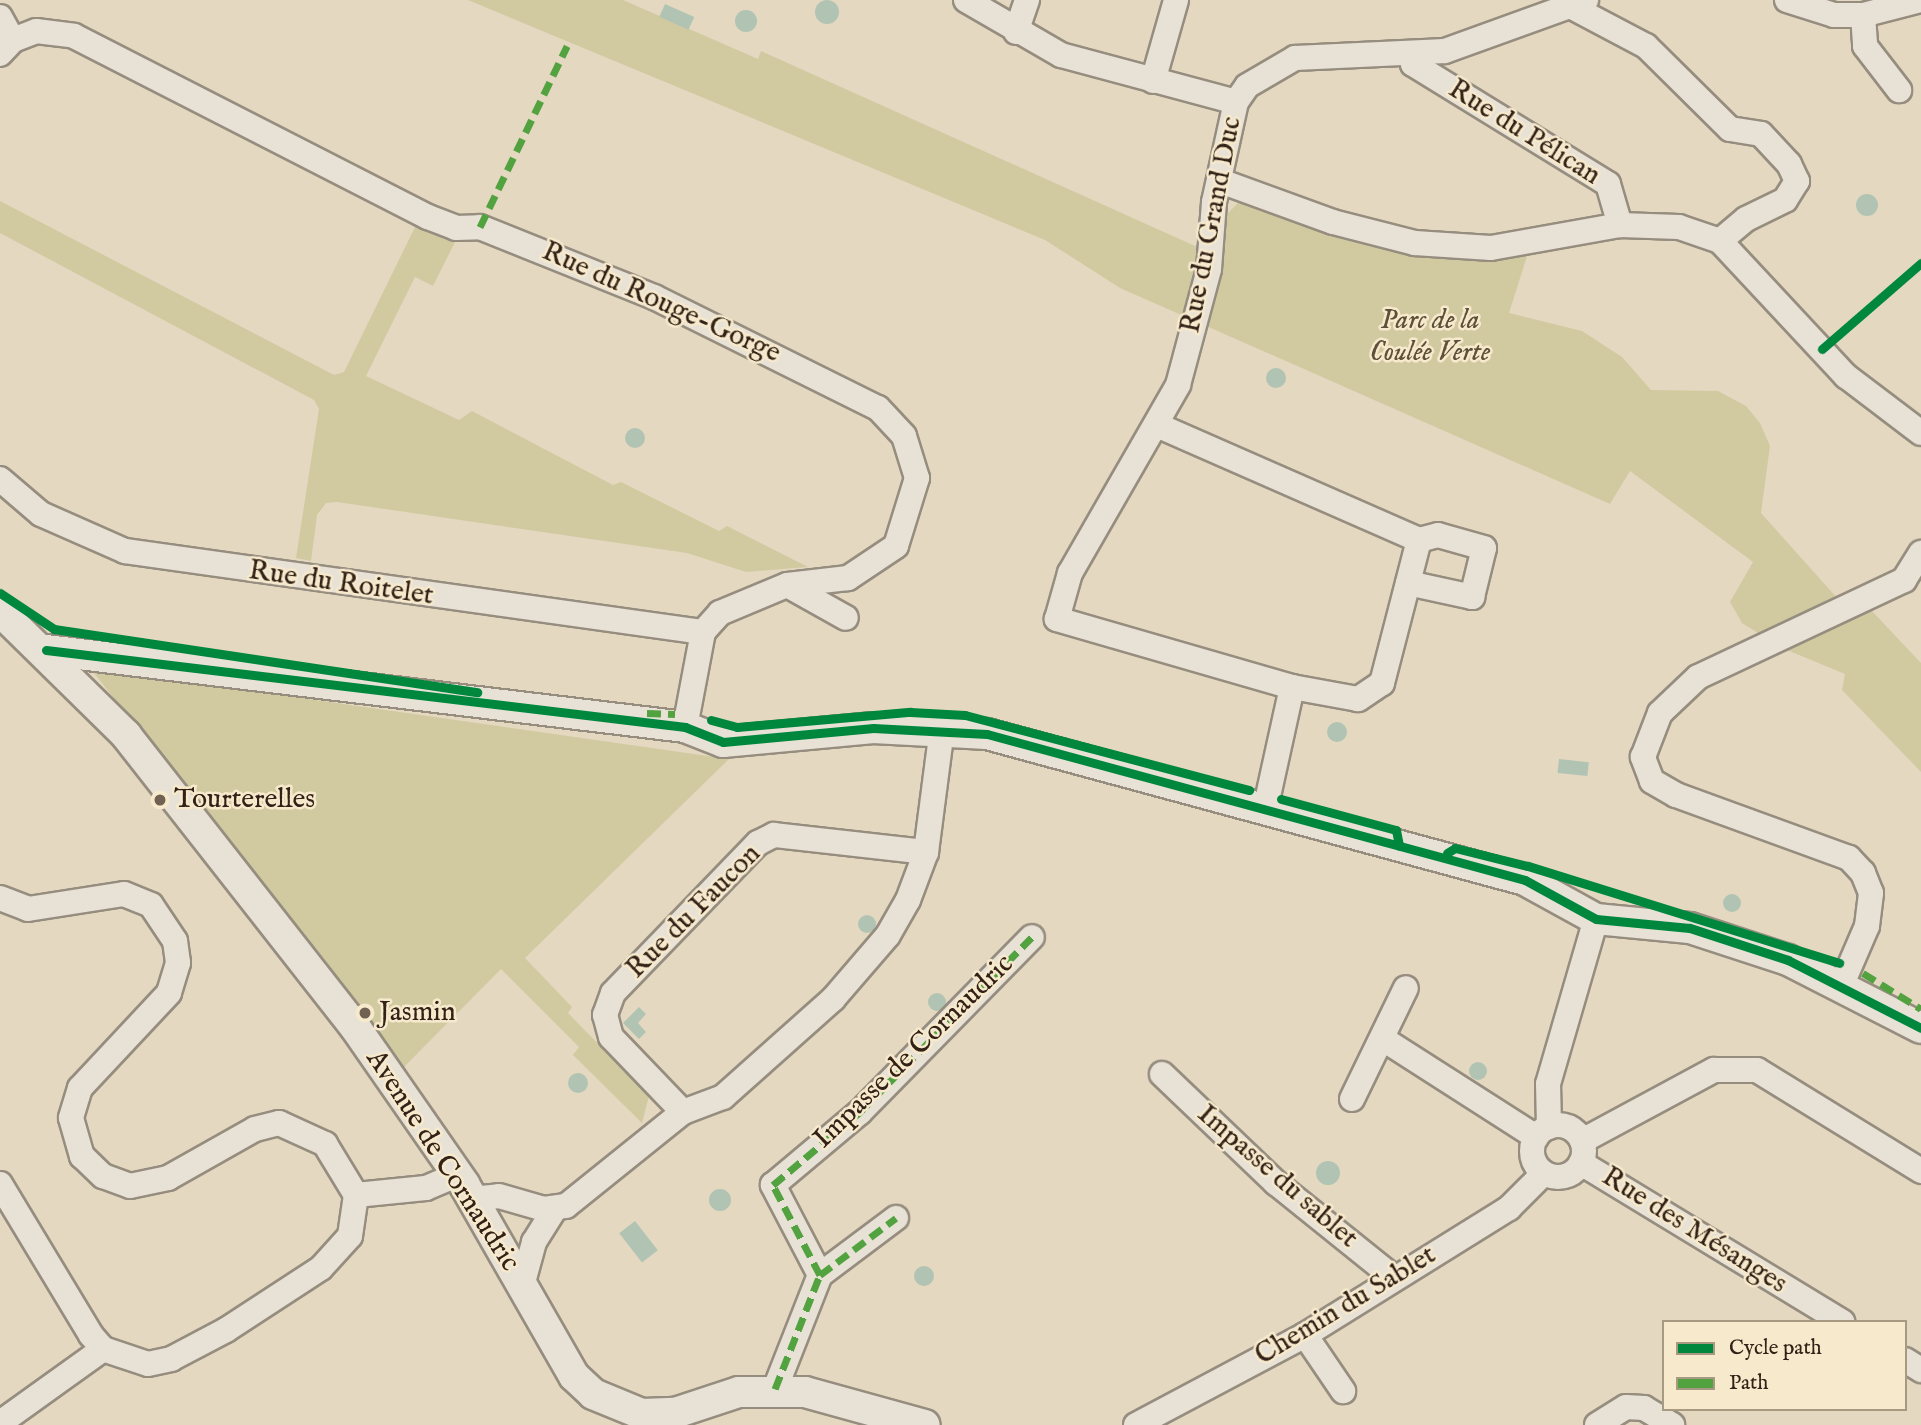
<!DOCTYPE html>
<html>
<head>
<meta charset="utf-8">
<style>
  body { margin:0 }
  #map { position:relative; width:1921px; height:1425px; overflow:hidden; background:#e4d8c0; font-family:"IM FELL English",serif }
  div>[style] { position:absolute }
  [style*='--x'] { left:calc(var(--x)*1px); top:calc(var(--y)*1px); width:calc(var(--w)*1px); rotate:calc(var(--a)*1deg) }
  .green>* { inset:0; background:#d1caa1 }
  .water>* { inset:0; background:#b1c4b3; transform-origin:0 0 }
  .round { border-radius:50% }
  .roads { filter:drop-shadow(2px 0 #968d7f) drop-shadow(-2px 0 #968d7f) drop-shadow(0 2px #968d7f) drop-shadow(0 -2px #968d7f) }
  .minor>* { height:24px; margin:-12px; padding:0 12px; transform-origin:12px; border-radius:12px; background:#e8e2d6 }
  .minor>.ring { margin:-12px; padding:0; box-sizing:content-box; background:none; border:24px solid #e8e2d6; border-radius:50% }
  .tertiary>* { height:30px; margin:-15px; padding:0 15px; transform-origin:15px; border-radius:15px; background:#e8e2d6 }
  .quiet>* { height:7px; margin-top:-3.5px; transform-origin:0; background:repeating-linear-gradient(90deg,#52a240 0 14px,transparent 0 21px) }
  .cycleway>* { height:9px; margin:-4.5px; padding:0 4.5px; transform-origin:4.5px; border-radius:4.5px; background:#00873e }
  .dots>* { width:19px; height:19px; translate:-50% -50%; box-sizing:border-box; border:4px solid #f7e9cc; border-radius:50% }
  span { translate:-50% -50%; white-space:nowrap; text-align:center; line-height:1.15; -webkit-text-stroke:5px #f7e9cc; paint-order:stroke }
  .street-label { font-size:28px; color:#312116 }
  .park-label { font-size:28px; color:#5c5038; font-style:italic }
  .poi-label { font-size:28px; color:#312116 }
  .left { translate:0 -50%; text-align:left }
  .legend { position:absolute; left:1662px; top:1320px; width:245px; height:91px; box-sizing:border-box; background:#f7e9cc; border:2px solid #a89983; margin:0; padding:9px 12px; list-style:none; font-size:21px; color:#312116 }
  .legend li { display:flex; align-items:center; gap:14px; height:35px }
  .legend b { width:35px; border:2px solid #a89983 }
</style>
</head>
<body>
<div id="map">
  <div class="green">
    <i style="clip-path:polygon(468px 0,623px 0,758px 59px,761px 51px,1224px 259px,1222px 219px,1243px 198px,1259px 199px,1332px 236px,1418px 257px,1492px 262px,1528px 253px,1509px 313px,1582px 331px,1622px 357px,1651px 390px,1718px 391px,1746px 406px,1760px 423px,1770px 446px,1761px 513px,1838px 599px,1854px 592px,1921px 663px,1921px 772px,1842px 690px,1845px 674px,1782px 648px,1742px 623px,1730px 602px,1753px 562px,1630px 471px,1610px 504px,1120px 288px,1045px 240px)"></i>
    <i style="clip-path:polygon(0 201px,334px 375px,344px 372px,416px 225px,456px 240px,433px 286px,415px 277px,366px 376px,459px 420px,472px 411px,613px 485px,621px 482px,719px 531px,727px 526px,808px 567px,746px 572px,687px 553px,337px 502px,326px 503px,317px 515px,311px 561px,296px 558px,319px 409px,314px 400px,0 233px)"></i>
    <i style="clip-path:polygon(90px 668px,729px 759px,525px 958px,572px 1007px,568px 1013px,649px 1096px,642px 1123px,573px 1055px,579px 1047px,501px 969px,404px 1067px)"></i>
  </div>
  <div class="water">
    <i class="round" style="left:815px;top:0;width:24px;height:24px"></i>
    <i style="left:665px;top:4px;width:32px;height:14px;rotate:24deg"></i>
    <i class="round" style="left:735px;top:10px;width:22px;height:22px"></i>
    <i class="round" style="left:1856px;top:194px;width:22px;height:22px"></i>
    <i class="round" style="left:1266px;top:368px;width:20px;height:20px"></i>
    <i class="round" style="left:625px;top:428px;width:20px;height:20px"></i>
    <i class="round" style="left:1327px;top:722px;width:20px;height:20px"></i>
    <i style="left:1559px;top:759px;width:30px;height:14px;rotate:6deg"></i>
    <i class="round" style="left:1723px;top:894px;width:18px;height:18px"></i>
    <i class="round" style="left:858px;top:915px;width:18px;height:18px"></i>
    <i class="round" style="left:928px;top:993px;width:18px;height:18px"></i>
    <i style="clip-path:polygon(639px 1007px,646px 1014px,638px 1023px,646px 1032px,639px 1039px,623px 1023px)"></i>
    <i class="round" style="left:1469px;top:1062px;width:18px;height:18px"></i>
    <i class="round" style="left:568px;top:1073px;width:20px;height:20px"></i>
    <i class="round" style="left:1316px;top:1161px;width:24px;height:24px"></i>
    <i class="round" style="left:709px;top:1189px;width:22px;height:22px"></i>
    <i style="left:635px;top:1221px;width:37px;height:20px;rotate:52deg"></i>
    <i class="round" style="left:914px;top:1266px;width:20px;height:20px"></i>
  </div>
  <div class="roads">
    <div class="minor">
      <i style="--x:966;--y:0;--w:110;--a:30.1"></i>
      <i style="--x:1061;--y:55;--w:181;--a:15"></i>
      <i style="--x:1787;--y:0;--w:49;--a:17.7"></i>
      <i style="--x:1834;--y:15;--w:29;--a:0"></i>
      <i style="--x:1863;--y:15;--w:60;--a:-14.5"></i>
      <i style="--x:1570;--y:6;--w:86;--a:27.8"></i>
      <i style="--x:1646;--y:46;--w:118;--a:44.7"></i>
      <i style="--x:1730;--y:129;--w:31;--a:9"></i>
      <i style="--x:1761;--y:134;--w:41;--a:47"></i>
      <i style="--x:1789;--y:164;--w:19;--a:65"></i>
      <i style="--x:1797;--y:181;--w:22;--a:122"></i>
      <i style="--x:1785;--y:200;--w:43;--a:154"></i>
      <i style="--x:1746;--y:219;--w:34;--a:140"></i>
      <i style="--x:1863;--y:15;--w:31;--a:86"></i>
      <i style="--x:1865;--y:46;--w:56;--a:52.3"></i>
      <i style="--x:0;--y:17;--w:26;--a:61"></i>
      <i style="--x:13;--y:40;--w:19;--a:133"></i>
      <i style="--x:1016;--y:32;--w:34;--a:-71"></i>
      <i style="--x:13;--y:40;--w:25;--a:-21"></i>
      <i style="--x:36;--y:31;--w:38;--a:7"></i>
      <i style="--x:74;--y:36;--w:398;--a:27.1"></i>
      <i style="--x:428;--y:217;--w:30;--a:21"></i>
      <i style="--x:456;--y:228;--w:24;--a:-2"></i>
      <i style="--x:480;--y:227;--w:188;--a:21.9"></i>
      <i style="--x:654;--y:297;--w:250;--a:26.4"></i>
      <i style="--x:878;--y:408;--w:38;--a:47"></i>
      <i style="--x:904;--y:436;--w:44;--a:72.8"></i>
      <i style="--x:917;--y:478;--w:71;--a:107.2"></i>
      <i style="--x:896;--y:546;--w:58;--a:146.3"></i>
      <i style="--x:848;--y:578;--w:61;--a:173.5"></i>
      <i style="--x:787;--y:585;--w:73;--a:157.3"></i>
      <i style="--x:720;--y:613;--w:25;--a:132"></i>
      <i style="--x:703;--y:632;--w:97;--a:100.7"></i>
      <i style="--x:1412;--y:53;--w:11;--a:85"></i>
      <i style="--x:1413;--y:64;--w:229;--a:31.6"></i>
      <i style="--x:1608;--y:184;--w:43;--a:73.7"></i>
      <i style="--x:1153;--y:81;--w:84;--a:-74.1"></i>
      <i style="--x:1223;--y:182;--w:117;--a:20"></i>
      <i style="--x:1333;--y:222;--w:85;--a:14.4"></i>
      <i style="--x:1415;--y:243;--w:76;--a:3.8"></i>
      <i style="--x:1491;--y:248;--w:131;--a:-10.1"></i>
      <i style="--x:1620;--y:225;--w:59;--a:1.9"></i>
      <i style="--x:1679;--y:227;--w:43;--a:18.9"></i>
      <i style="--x:1720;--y:241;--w:185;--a:47"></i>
      <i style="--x:1846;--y:376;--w:94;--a:37.2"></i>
      <i style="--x:1157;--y:425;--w:286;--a:23.7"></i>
      <i style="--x:1419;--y:540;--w:148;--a:104.5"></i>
      <i style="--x:1382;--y:683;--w:29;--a:146"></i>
      <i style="--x:1358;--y:699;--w:67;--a:-169.7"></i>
      <i style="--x:1292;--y:687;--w:245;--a:-163.9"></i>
      <i style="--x:1057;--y:619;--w:48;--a:-74.2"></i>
      <i style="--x:1070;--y:573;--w:217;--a:-60.1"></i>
      <i style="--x:1178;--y:385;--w:120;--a:-75"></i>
      <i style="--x:1209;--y:269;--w:67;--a:-85.7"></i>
      <i style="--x:1214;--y:202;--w:102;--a:-77.6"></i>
      <i style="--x:1236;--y:102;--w:19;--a:-55"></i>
      <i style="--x:1247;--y:86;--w:56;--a:-30.3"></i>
      <i style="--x:1295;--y:58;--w:150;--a:-2.7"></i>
      <i style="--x:1445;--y:51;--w:150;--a:-19.9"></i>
      <i style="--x:0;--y:479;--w:54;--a:40.5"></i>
      <i style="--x:41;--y:514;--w:92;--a:23.8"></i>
      <i style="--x:125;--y:551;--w:584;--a:7.98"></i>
      <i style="--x:1408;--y:583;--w:66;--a:12.3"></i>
      <i style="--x:1472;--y:597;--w:50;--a:-76.2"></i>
      <i style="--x:1484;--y:548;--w:48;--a:-164.2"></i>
      <i style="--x:1438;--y:535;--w:20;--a:165"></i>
      <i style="--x:789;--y:586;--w:65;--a:29.3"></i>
      <i style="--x:1265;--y:810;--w:126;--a:-77.6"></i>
      <i style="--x:0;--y:898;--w:30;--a:21"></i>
      <i style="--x:28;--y:909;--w:97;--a:-8.9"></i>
      <i style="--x:124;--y:894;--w:29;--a:22"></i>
      <i style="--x:151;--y:905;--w:43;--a:56.3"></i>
      <i style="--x:175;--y:941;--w:22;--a:82"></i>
      <i style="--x:178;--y:963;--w:31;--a:107"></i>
      <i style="--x:169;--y:993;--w:130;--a:133.1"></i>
      <i style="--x:80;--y:1088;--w:31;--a:107"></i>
      <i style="--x:71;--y:1118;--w:40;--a:74"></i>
      <i style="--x:82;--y:1156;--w:29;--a:44"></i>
      <i style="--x:103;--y:1176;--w:29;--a:20"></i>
      <i style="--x:130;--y:1186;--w:39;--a:-12"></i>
      <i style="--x:168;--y:1178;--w:100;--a:-29.4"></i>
      <i style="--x:255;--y:1129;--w:25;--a:-14"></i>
      <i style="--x:279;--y:1123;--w:51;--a:24.5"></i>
      <i style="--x:325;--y:1144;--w:60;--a:58.7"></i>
      <i style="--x:1842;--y:984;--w:63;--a:-66.7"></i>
      <i style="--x:1867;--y:926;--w:33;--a:-83"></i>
      <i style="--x:1871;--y:893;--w:22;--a:-112"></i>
      <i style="--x:1863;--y:873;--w:21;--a:-133"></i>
      <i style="--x:1849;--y:858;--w:184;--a:-160"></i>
      <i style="--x:1676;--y:795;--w:28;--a:-150"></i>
      <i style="--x:1652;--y:781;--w:26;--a:-111"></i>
      <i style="--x:1643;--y:757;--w:47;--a:-68.9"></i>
      <i style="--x:1660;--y:713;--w:52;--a:-43.5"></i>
      <i style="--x:1698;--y:677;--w:228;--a:-25.2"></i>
      <i style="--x:1904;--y:580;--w:32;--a:-58"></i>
      <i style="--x:1383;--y:1039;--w:182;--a:32.6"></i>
      <i style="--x:1162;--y:1074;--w:158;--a:43.7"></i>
      <i style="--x:1276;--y:1183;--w:151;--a:38.8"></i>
      <i style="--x:1352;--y:1099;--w:123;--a:-64.1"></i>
      <i style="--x:683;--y:1112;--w:104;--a:-133.8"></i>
      <i style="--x:611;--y:1037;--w:23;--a:-105"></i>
      <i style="--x:605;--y:1015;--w:23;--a:-70"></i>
      <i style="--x:613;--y:993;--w:209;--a:-46"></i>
      <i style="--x:758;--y:843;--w:18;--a:-27"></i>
      <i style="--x:774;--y:835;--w:153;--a:6.4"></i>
      <i class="ring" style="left:1532px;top:1125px;width:28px;height:28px"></i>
      <i style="--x:1549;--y:1127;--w:43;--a:-91.3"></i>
      <i style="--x:1548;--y:1084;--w:172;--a:-73.8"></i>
      <i style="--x:1582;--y:1141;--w:150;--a:-28.3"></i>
      <i style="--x:1714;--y:1070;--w:43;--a:0"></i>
      <i style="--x:1757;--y:1070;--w:193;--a:31.6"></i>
      <i style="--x:1581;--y:1163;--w:306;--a:31.3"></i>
      <i style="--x:0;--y:1184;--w:176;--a:58.9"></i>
      <i style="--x:91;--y:1335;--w:18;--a:49"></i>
      <i style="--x:103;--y:1349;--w:47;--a:18.4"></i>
      <i style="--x:148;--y:1364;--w:24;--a:-12"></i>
      <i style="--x:171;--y:1359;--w:62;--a:-27.8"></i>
      <i style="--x:226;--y:1330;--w:113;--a:-33.1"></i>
      <i style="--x:321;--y:1268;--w:43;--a:-47.8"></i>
      <i style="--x:350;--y:1236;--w:41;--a:-81.7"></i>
      <i style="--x:356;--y:1195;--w:70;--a:-5.7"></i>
      <i style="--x:426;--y:1188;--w:34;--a:-23"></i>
      <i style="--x:472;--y:1199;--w:27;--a:-6"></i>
      <i style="--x:499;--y:1196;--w:47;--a:16.1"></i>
      <i style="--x:544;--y:1209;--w:22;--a:-8"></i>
      <i style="--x:566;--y:1206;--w:150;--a:-38.8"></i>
      <i style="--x:683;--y:1112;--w:43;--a:-20.6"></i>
      <i style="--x:723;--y:1097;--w:147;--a:-41.7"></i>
      <i style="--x:833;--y:999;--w:84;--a:-49.3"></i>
      <i style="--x:888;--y:935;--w:40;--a:-60.3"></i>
      <i style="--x:908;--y:900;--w:51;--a:-69.4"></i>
      <i style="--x:926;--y:852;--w:124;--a:-82.6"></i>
      <i style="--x:820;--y:1275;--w:95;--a:-36.9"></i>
      <i style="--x:522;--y:1286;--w:46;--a:-74.7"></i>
      <i style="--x:534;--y:1242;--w:40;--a:-58"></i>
      <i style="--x:1305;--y:1335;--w:68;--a:55.8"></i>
      <i style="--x:1905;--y:1360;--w:19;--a:32"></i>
      <i style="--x:775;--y:1389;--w:123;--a:-68.5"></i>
      <i style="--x:820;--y:1275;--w:102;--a:-117.6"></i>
      <i style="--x:773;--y:1185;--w:114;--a:-40"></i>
      <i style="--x:860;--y:1112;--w:245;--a:-45.5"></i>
      <i style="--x:7;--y:1418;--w:118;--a:-35.7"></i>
      <i style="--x:1136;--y:1425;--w:191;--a:-28"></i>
      <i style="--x:1305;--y:1335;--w:240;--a:-31.9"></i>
      <i style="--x:1509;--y:1208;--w:49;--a:-45"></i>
      <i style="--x:1597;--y:1425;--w:34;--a:-32"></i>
      <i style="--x:1626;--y:1407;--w:18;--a:3"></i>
      <i style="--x:1644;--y:1408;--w:33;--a:31"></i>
    </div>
    <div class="tertiary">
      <i style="--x:0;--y:611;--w:177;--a:44.5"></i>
      <i style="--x:126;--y:735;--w:371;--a:51.9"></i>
      <i style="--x:355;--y:1027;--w:191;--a:55.2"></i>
      <i style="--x:464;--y:1184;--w:221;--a:60.2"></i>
      <i style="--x:574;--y:1376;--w:26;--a:43"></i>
      <i style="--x:593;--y:1394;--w:53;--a:22.2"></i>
      <i style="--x:642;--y:1414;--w:33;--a:-2"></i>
      <i style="--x:675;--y:1413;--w:67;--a:-18.2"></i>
      <i style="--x:739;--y:1392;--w:66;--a:0"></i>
      <i style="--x:805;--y:1392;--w:124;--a:15.4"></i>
      <i style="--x:46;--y:650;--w:644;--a:6.87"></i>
      <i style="--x:685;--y:727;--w:41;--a:21.5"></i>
      <i style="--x:723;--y:742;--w:151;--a:-5.3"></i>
      <i style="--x:873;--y:728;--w:114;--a:3"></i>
      <i style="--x:987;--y:734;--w:557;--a:15.18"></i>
      <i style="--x:1525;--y:880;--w:81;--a:28.8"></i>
      <i style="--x:1596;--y:919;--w:94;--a:5.5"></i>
      <i style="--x:1690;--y:928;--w:103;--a:18.1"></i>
      <i style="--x:1788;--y:960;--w:149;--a:27.1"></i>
    </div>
  </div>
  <div class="quiet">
    <i style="--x:480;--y:227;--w:201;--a:-64.3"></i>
    <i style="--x:647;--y:713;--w:28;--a:2"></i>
    <i style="--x:1863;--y:973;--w:68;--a:31.8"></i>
    <i style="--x:820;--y:1275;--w:95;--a:-36.9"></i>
    <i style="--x:775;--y:1389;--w:123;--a:-68.5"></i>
    <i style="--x:820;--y:1275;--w:102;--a:-117.6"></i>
    <i style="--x:773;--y:1185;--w:114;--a:-40"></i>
    <i style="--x:860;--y:1112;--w:245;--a:-45.5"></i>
  </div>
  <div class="cycleway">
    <i style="--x:1822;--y:349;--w:131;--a:-41"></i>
    <i style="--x:0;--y:593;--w:65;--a:33.7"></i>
    <i style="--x:54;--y:629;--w:428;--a:8.5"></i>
    <i style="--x:46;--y:650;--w:644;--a:6.87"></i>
    <i style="--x:685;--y:727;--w:41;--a:21.5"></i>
    <i style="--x:723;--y:742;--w:151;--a:-5.3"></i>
    <i style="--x:873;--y:728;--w:114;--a:3"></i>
    <i style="--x:987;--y:734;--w:557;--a:15.18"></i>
    <i style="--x:1525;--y:880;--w:81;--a:28.8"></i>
    <i style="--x:1596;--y:919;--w:94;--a:5.5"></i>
    <i style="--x:1690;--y:928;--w:103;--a:18.1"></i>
    <i style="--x:1788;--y:960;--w:149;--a:27.1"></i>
    <i style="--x:711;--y:720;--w:27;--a:15"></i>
    <i style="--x:737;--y:727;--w:174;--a:-5"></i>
    <i style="--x:910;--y:712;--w:55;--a:3.1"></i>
    <i style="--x:965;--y:715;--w:294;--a:14.8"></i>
    <i style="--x:1281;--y:799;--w:119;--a:15.1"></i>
    <i style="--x:1396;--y:830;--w:16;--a:79"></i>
    <i style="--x:1447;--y:853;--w:9;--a:-32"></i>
    <i style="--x:1455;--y:848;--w:75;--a:13.9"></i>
    <i style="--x:1528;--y:866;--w:326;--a:17.3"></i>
  </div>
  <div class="dots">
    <i style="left:160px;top:800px;background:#706152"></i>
    <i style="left:365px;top:1013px;background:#706152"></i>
  </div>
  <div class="street-label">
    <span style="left:1524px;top:133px;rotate:32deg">Rue du Pélican</span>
    <span style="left:1212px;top:225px;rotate:-79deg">Rue du Grand Duc</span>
    <span style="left:661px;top:303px;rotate:24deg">Rue du Rouge-Gorge</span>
    <span style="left:341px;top:584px;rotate:8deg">Rue du Roitelet</span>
    <span style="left:694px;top:912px;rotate:-45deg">Rue du Faucon</span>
    <span style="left:914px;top:1052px;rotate:-44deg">Impasse de Cornaudric</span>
    <span style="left:442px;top:1161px;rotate:57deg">Avenue de Cornaudric</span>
    <span style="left:1277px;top:1177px;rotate:41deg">Impasse du sablet</span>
    <span style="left:1694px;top:1231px;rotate:32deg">Rue des Mésanges</span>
    <span style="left:1346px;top:1306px;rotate:-31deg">Chemin du Sablet</span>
  </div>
  <div class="park-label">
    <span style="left:1430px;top:337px">Parc de la<br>Coulée Verte</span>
  </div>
  <div class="poi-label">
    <span class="left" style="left:174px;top:800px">Tourterelles</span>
    <span class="left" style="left:379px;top:1013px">Jasmin</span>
  </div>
  <ul class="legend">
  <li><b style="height:9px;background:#00873e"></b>Cycle path</li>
  <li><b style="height:9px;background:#52a240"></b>Path</li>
  </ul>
</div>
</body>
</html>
